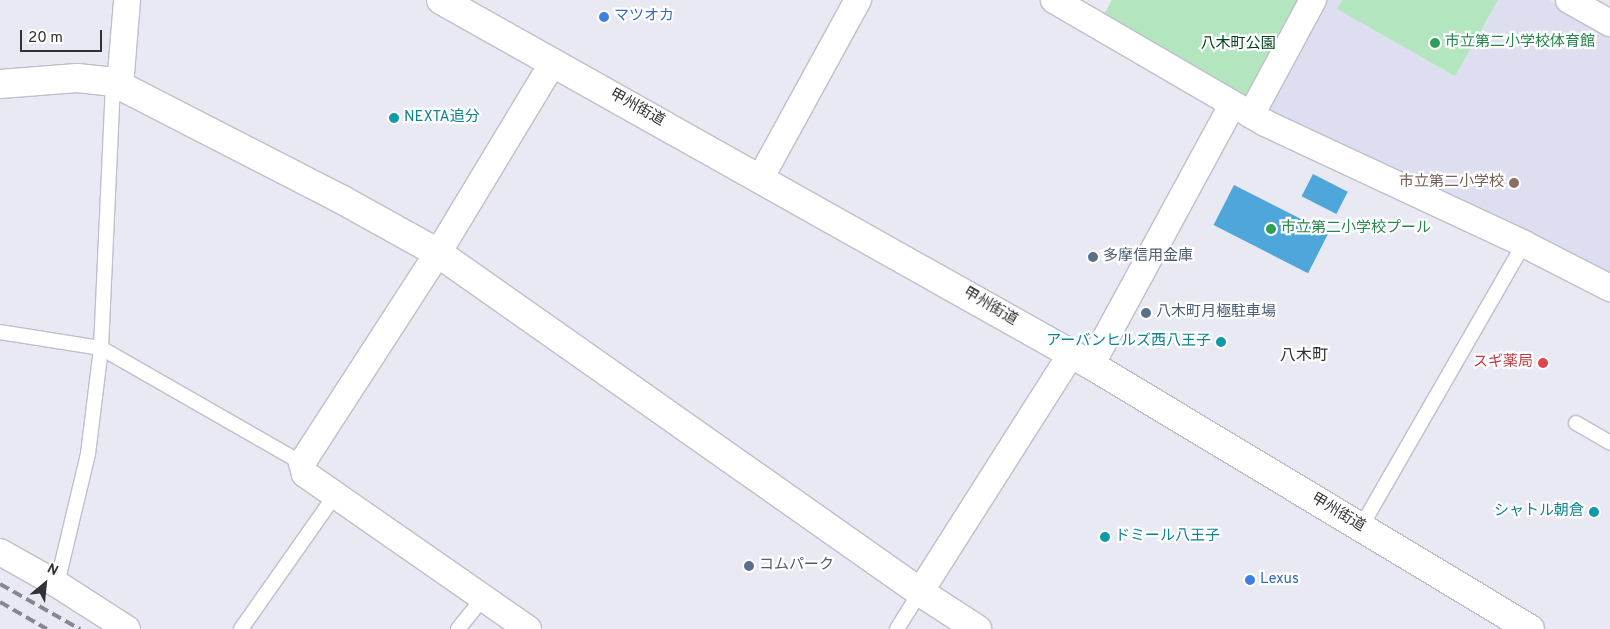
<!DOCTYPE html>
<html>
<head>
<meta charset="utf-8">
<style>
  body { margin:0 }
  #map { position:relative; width:1610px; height:629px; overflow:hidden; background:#e9e9f4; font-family:Overpass,"Noto Sans JP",sans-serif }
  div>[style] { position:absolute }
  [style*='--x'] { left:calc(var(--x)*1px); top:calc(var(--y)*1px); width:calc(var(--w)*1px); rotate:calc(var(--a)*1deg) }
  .built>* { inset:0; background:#dedef1 }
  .green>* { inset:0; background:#b3e6be }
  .water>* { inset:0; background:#4ea6da; transform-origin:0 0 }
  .roads { filter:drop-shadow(1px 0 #bfbfca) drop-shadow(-1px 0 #bfbfca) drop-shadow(0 1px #bfbfca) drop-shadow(0 -1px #bfbfca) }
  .lane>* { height:14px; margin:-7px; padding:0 7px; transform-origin:7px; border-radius:7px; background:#fff }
  .street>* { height:26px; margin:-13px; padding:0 13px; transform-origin:13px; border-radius:13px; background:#fff }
  .secondary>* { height:28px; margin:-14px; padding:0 14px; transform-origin:14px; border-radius:14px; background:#fff }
  .highway>* { height:28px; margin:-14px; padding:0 14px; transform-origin:14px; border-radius:14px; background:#fff }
  .rail>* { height:4px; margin-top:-2px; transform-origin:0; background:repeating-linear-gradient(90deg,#87878f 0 10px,transparent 0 15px) }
  .dots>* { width:14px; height:14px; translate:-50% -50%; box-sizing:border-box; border:2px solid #fff; border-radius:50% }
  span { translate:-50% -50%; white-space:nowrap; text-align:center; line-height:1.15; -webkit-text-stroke:4.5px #fff; paint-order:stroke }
  .shop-label { font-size:15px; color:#366cbe }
  .left { translate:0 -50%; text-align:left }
  .leisure-label { font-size:15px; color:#27864d }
  .park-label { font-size:15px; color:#02411c }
  .street-label { font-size:15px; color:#323236 }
  .culture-label { font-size:15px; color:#0d838f }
  .right { translate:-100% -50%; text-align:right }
  .education-label { font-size:15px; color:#785e54 }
  .service-label { font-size:15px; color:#4e5e75 }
  .health-label { font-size:15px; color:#be3a42 }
  .neighbourhood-label { font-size:16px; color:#323236 }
  .north { position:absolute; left:20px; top:559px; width:50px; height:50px; -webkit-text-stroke:4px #fff; paint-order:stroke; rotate:28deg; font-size:14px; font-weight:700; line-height:20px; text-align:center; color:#323236 }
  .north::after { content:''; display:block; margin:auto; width:18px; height:22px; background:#323236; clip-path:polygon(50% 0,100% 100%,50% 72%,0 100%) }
  .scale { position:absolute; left:20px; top:30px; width:82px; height:22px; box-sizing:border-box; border:2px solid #323236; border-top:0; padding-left:6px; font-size:15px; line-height:18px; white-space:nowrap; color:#323236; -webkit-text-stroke:4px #fff; paint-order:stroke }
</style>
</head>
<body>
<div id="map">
  <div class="built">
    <i style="clip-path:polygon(1325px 0,1549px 0,1610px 34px,1610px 275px,1265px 110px)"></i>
  </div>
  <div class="green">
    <i style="clip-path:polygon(1112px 0,1313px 0,1256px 105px,1102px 18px)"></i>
    <i style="clip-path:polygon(1342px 0,1498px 0,1455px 76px,1337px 9px)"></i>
  </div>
  <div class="water">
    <i style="left:1313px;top:174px;width:39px;height:25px;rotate:27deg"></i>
    <i style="left:1234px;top:185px;width:106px;height:45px;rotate:27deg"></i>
  </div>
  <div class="roads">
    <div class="lane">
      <i style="--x:0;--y:332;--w:102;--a:9"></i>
      <i style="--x:101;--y:348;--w:232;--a:29.8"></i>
      <i style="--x:1576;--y:423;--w:39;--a:30"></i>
      <i style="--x:1361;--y:527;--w:327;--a:-60.1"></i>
      <i style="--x:57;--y:584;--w:134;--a:-76.6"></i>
      <i style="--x:88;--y:454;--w:107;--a:-83"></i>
      <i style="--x:101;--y:348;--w:266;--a:-87.4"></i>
      <i style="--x:241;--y:629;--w:165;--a:-54.9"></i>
      <i style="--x:458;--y:629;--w:40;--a:-51"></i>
      <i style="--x:897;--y:629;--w:44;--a:-58.1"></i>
    </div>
    <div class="street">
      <i style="--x:1054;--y:0;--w:244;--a:30.2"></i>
      <i style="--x:1265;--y:123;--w:286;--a:25"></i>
      <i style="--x:1524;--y:244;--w:97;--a:27.1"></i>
      <i style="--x:1569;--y:0;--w:47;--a:29.3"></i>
      <i style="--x:120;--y:86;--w:86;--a:-85.3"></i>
      <i style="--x:1251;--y:115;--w:131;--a:-61.7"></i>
      <i style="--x:761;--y:177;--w:202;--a:-61.3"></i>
      <i style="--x:1091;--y:365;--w:296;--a:-61.5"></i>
      <i style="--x:0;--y:552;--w:65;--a:29.3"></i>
      <i style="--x:57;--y:584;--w:83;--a:32.7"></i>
      <i style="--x:920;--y:592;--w:282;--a:-57.6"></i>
      <i style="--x:528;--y:629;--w:272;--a:-145.2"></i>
      <i style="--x:305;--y:474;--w:11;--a:-105"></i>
      <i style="--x:302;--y:463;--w:250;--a:-57.1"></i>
      <i style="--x:438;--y:253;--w:223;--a:-58.9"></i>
    </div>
    <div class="secondary">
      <i style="--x:0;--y:84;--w:77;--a:-4.5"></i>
      <i style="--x:77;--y:78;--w:36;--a:6"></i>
      <i style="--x:113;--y:82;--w:256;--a:27.2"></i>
      <i style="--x:341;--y:199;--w:111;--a:29.1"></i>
      <i style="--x:438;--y:253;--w:589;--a:35.12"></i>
      <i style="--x:920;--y:592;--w:68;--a:33"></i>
    </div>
    <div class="highway">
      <i style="--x:441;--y:0;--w:745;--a:29.32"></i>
      <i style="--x:1091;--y:365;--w:512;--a:31.02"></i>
    </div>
  </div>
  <div class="rail">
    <i style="--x:0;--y:584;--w:92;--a:29.4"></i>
    <i style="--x:0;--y:602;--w:54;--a:29.9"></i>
  </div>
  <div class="dots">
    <i style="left:604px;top:17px;background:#3f7fe0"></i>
    <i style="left:1435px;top:43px;background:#2e9e5b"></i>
    <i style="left:394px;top:118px;background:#0f9aa8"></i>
    <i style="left:1514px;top:183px;background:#8d6e63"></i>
    <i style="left:1271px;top:229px;background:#2e9e5b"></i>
    <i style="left:1093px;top:257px;background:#5c6f8a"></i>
    <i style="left:1146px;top:313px;background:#5c6f8a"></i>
    <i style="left:1221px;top:342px;background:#0f9aa8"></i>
    <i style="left:1543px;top:363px;background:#e0444e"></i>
    <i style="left:1594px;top:512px;background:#0f9aa8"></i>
    <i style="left:1105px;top:537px;background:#0f9aa8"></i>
    <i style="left:749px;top:566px;background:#5c6f8a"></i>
    <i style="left:1250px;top:580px;background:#3f7fe0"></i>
  </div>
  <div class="shop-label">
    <span class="left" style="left:614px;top:17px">マツオカ</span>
    <span class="left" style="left:1260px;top:580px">Lexus</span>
  </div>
  <div class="leisure-label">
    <span class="left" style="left:1445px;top:43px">市立第二小学校体育館</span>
    <span class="left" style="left:1281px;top:229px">市立第二小学校プール</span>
  </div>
  <div class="park-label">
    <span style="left:1238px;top:45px">八木町公園</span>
  </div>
  <div class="street-label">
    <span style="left:637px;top:108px;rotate:29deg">甲州街道</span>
    <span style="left:990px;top:307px;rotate:30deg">甲州街道</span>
    <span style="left:1338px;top:513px;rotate:31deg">甲州街道</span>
  </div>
  <div class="culture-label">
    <span class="left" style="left:404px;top:118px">NEXTA追分</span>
    <span class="right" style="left:1211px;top:342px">アーバンヒルズ西八王子</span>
    <span class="right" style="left:1584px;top:512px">シャトル朝倉</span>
    <span class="left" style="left:1115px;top:537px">ドミール八王子</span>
  </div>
  <div class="education-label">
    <span class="right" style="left:1504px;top:183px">市立第二小学校</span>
  </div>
  <div class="service-label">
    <span class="left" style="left:1103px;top:257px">多摩信用金庫</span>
    <span class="left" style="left:1156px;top:313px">八木町月極駐車場</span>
    <span class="left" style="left:759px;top:566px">コムパーク</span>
  </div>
  <div class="health-label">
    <span class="right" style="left:1533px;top:363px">スギ薬局</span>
  </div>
  <div class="neighbourhood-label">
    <span style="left:1304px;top:356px">八木町</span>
  </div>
  <div class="north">N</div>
  <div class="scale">20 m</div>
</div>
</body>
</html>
